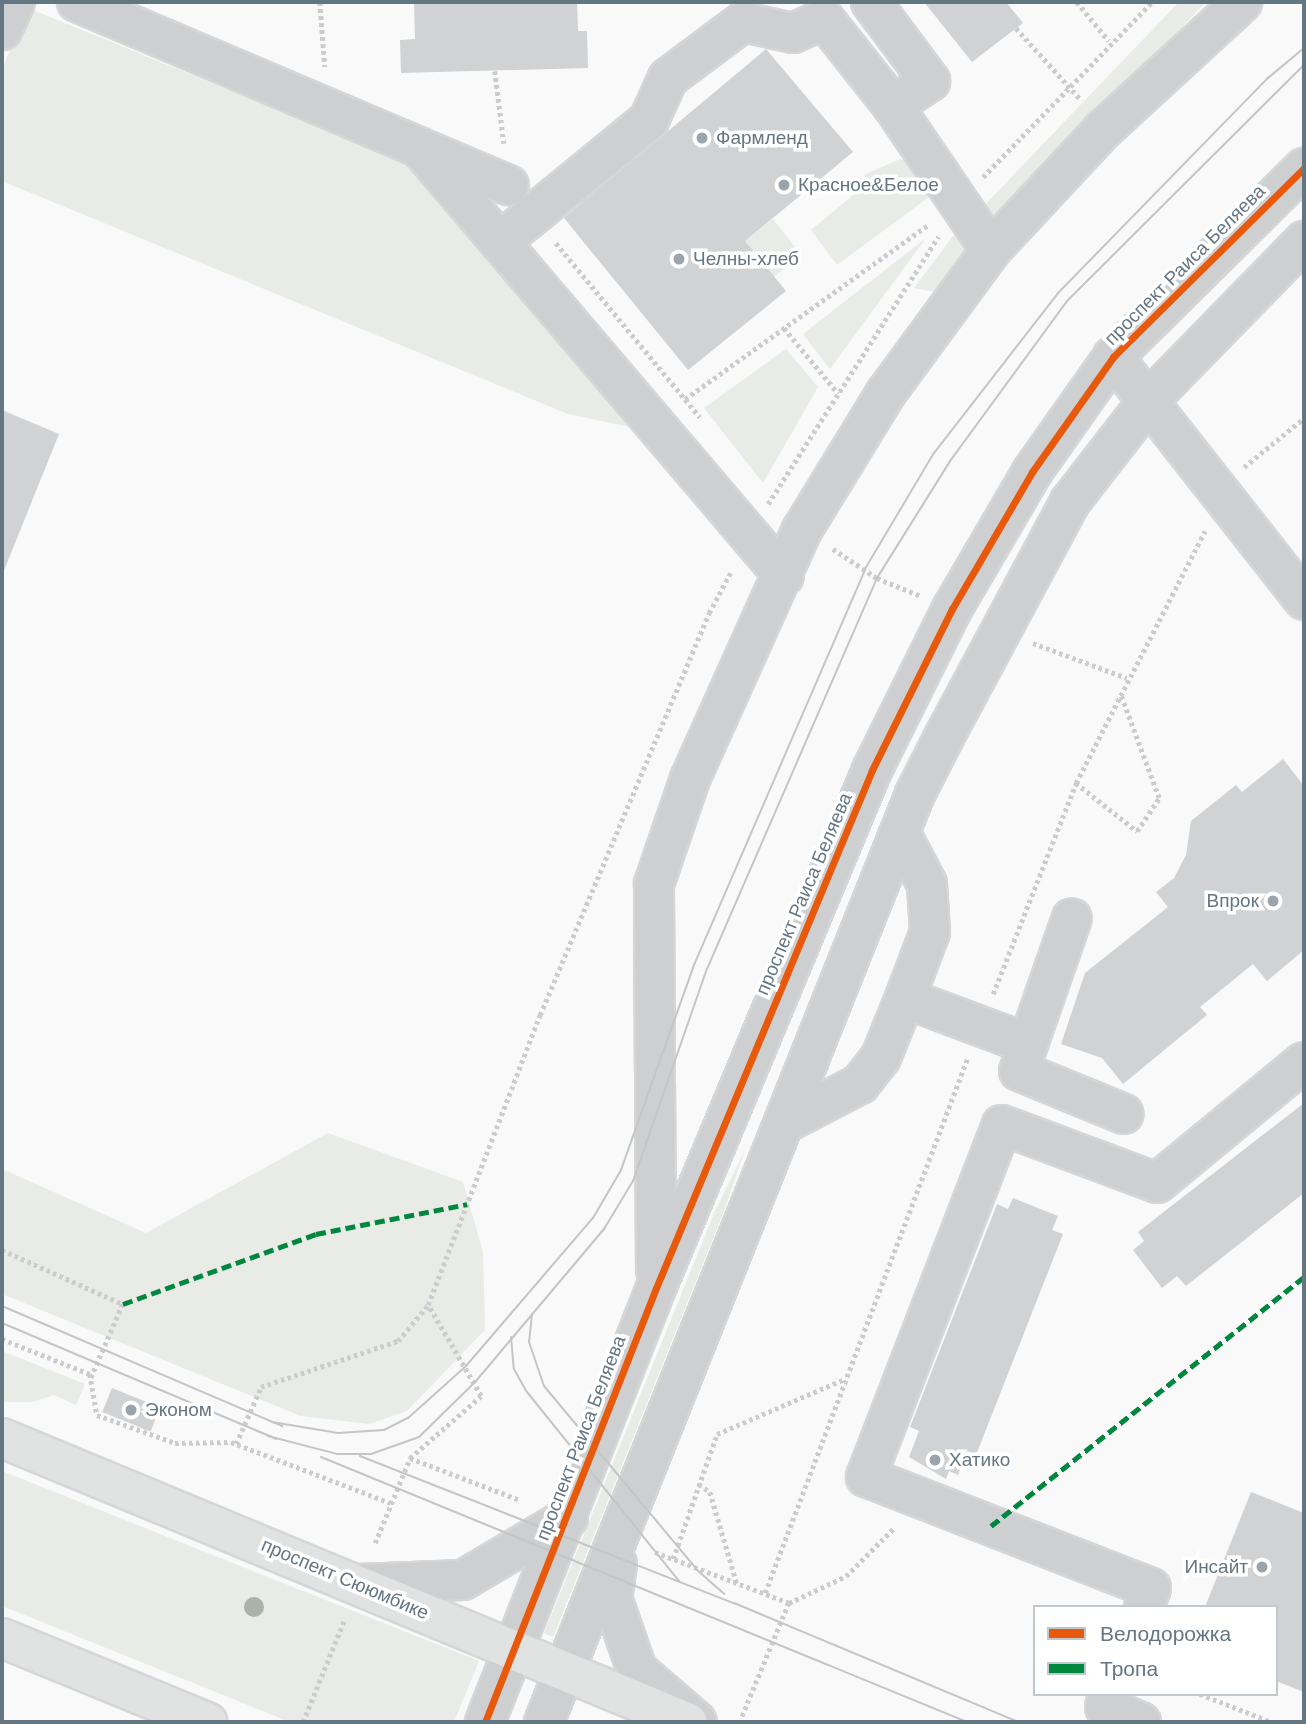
<!DOCTYPE html>
<html>
<head>
<meta charset="utf-8">
<style>
  body { margin:0 }
  #map { position:relative; width:1306px; height:1724px; overflow:hidden; background:#f9f9f9; font-family:Arial,sans-serif }
  div>[style] { position:absolute }
  [style*='--x'] { left:calc(var(--x)*1px); top:calc(var(--y)*1px); width:calc(var(--w)*1px); rotate:calc(var(--a)*1deg) }
  .green>* { inset:0; background:#e8ebe6; transform-origin:0 0 }
  .building>* { inset:0; background:#d0d2d3; transform-origin:0 0 }
  .path>* { height:4.5px; margin-top:-2.25px; transform-origin:0; background:repeating-linear-gradient(90deg,#cbcccd 0 3.5px,transparent 0 7px) }
  .roads { filter:drop-shadow(2px 0 #d5d6d7) drop-shadow(-2px 0 #d5d6d7) drop-shadow(0 2px #d5d6d7) drop-shadow(0 -2px #d5d6d7) }
  .minor>* { height:38px; margin:-19px; padding:0 19px; transform-origin:19px; border-radius:19px; background:#cecfd0 }
  .major>* { height:38px; margin:-19px; padding:0 19px; transform-origin:19px; border-radius:19px; background:#e1e2e2 }
  .tram>* { height:2px; margin:-1px; padding:0 1px; transform-origin:1px; border-radius:1px; background:#c3c5c6 }
  .quiet>* { height:5px; margin-top:-2.5px; transform-origin:0; background:repeating-linear-gradient(90deg,#00873e 0 10px,transparent 0 15px) }
  .cycleway>* { height:7px; margin:-3.5px; padding:0 3.5px; transform-origin:3.5px; border-radius:3.5px; background:#e8590c }
  .trees>* { width:20px; height:20px; margin:-10px; border-radius:50%; background:#a9b3a7 }
  .dots>* { width:19px; height:19px; translate:-50% -50%; box-sizing:border-box; border:4px solid #fff; border-radius:50% }
  span { translate:-50% -50%; white-space:nowrap; text-align:center; line-height:1.15; -webkit-text-stroke:7px #fff; paint-order:stroke }
  .poi-label { font-size:19px; color:#657683 }
  .left { translate:0 -50%; text-align:left }
  .right { translate:-100% -50%; text-align:right }
  .street-label { font-size:19px; color:#657683 }
  .frame { position:absolute; inset:0; border:4px solid #657683; pointer-events:none }
  .legend { position:absolute; left:1033px; top:1605px; width:245px; height:91px; box-sizing:border-box; background:#fff; border:2px solid #c1c8cd; margin:0; padding:9px 12px; list-style:none; font-size:21px; color:#657683 }
  .legend li { display:flex; align-items:center; gap:14px; height:35px }
  .legend b { width:35px; border:2px solid #c1c8cd }
</style>
</head>
<body>
<div id="map">
  <div class="green">
    <i style="clip-path:polygon(1179px 2px,1206px 2px,1009px 207px,994px 215px,978px 212px)"></i>
    <i style="clip-path:polygon(28px 8px,410px 164px,635px 428px,568px 414px,2px 181px,2px 69px)"></i>
    <i style="clip-path:polygon(900px 159px,911px 162px,937px 191px,837px 265px,811px 230px,869px 182px,864px 175px)"></i>
    <i style="left:773px;top:219px;width:46px;height:36px;rotate:52deg"></i>
    <i style="clip-path:polygon(962px 224px,966px 250px,936px 292px,914px 288px)"></i>
    <i style="clip-path:polygon(926px 238px,830px 369px,803px 334px)"></i>
    <i style="clip-path:polygon(786px 349px,818px 387px,763px 483px,704px 408px)"></i>
    <i style="clip-path:polygon(328px 1133px,463px 1182px,483px 1252px,485px 1330px,407px 1411px,369px 1424px,301px 1416px,2px 1294px,2px 1169px,146px 1233px)"></i>
    <i style="clip-path:polygon(745px 1150px,723px 1214px,553px 1637px,544px 1633px,715px 1211px)"></i>
    <i style="clip-path:polygon(2px 1351px,85px 1384px,76px 1405px,54px 1395px,33px 1402px,2px 1402px)"></i>
    <i style="clip-path:polygon(2px 1471px,479px 1661px,454px 1722px,290px 1722px,2px 1606px)"></i>
  </div>
  <div class="building">
    <i style="clip-path:polygon(414px 2px,577px 2px,578px 31px,587px 31px,588px 68px,401px 73px,400px 40px,415px 39px)"></i>
    <i style="clip-path:polygon(924px 2px,1006px 2px,1023px 23px,972px 62px)"></i>
    <i style="clip-path:polygon(766px 49px,853px 152px,745px 241px,786px 291px,688px 370px,564px 218px)"></i>
    <i style="clip-path:polygon(2px 410px,59px 434px,3px 573px,2px 573px)"></i>
    <i style="clip-path:polygon(1283px 759px,1304px 786px,1304px 950px,1267px 981px,1253px 964px,1200px 1007px,1207px 1015px,1123px 1084px,1102px 1058px,1061px 1044px,1085px 973px,1168px 907px,1156px 892px,1174px 878px,1186px 855px,1191px 821px,1236px 785px,1242px 792px)"></i>
    <i style="clip-path:polygon(1304px 1103px,1304px 1193px,1186px 1286px,1177px 1276px,1162px 1288px,1133px 1250px,1144px 1241px,1138px 1232px)"></i>
    <i style="clip-path:polygon(1013px 1198px,1058px 1216px,1052px 1230px,1063px 1234px,976px 1455px,967px 1451px,958px 1475px,949px 1471px,946px 1479px,909px 1457px,919px 1431px,910px 1427px,997px 1204px,1008px 1209px)"></i>
    <i style="left:112px;top:1388px;width:52px;height:26px;rotate:22deg"></i>
    <i style="clip-path:polygon(1251px 1492px,1304px 1513px,1304px 1692px,1276px 1681px,1276px 1607px,1205px 1607px)"></i>
  </div>
  <div class="path">
    <i style="--x:320;--y:2;--w:65;--a:85.6"></i>
    <i style="--x:1077;--y:2;--w:50;--a:50.6"></i>
    <i style="--x:1016;--y:28;--w:98;--a:47.9"></i>
    <i style="--x:495;--y:71;--w:73;--a:82.9"></i>
    <i style="--x:983;--y:177;--w:243;--a:-46"></i>
    <i style="--x:556;--y:243;--w:226;--a:50.4"></i>
    <i style="--x:784;--y:328;--w:85;--a:50.3"></i>
    <i style="--x:685;--y:399;--w:300;--a:-35.6"></i>
    <i style="--x:1244;--y:467;--w:77;--a:-39.2"></i>
    <i style="--x:768;--y:504;--w:317;--a:-57.5"></i>
    <i style="--x:833;--y:549;--w:53;--a:33.4"></i>
    <i style="--x:877;--y:578;--w:48;--a:22.2"></i>
    <i style="--x:1033;--y:643;--w:100;--a:20.4"></i>
    <i style="--x:1076;--y:783;--w:78;--a:38.2"></i>
    <i style="--x:1137;--y:831;--w:40;--a:-56"></i>
    <i style="--x:1159;--y:798;--w:112;--a:-110.4"></i>
    <i style="--x:993;--y:994;--w:227;--a:-68.5"></i>
    <i style="--x:1076;--y:783;--w:283;--a:-62.9"></i>
    <i style="--x:2;--y:1250;--w:133;--a:24.1"></i>
    <i style="--x:123;--y:1304;--w:81;--a:113.4"></i>
    <i style="--x:2;--y:1339;--w:95;--a:21.7"></i>
    <i style="--x:90;--y:1374;--w:42;--a:80.3"></i>
    <i style="--x:97;--y:1415;--w:83;--a:19.7"></i>
    <i style="--x:175;--y:1443;--w:56;--a:-1"></i>
    <i style="--x:231;--y:1442;--w:171;--a:20.9"></i>
    <i style="--x:236;--y:1444;--w:62;--a:-66.3"></i>
    <i style="--x:261;--y:1387;--w:145;--a:-18.6"></i>
    <i style="--x:398;--y:1341;--w:47;--a:-50.2"></i>
    <i style="--x:410;--y:1458;--w:118;--a:20.9"></i>
    <i style="--x:699;--y:1484;--w:14;--a:36"></i>
    <i style="--x:710;--y:1492;--w:96;--a:73.6"></i>
    <i style="--x:375;--y:1543;--w:92;--a:-67.6"></i>
    <i style="--x:410;--y:1458;--w:94;--a:-41.1"></i>
    <i style="--x:481;--y:1396;--w:105;--a:-120.2"></i>
    <i style="--x:428;--y:1305;--w:311;--a:-68.9"></i>
    <i style="--x:540;--y:1015;--w:436;--a:-67.2"></i>
    <i style="--x:709;--y:613;--w:49;--a:-61.9"></i>
    <i style="--x:655;--y:1552;--w:143;--a:20.8"></i>
    <i style="--x:789;--y:1603;--w:123;--a:112.4"></i>
    <i style="--x:673;--y:1559;--w:133;--a:-70.6"></i>
    <i style="--x:717;--y:1434;--w:139;--a:-23.3"></i>
    <i style="--x:765;--y:1593;--w:573;--a:-69.26"></i>
    <i style="--x:789;--y:1603;--w:63;--a:-25.3"></i>
    <i style="--x:846;--y:1576;--w:69;--a:-45"></i>
    <i style="--x:1200;--y:1694;--w:77;--a:21.3"></i>
    <i style="--x:303;--y:1722;--w:112;--a:-68"></i>
  </div>
  <div class="roads">
    <div class="minor">
      <i style="--x:77;--y:2;--w:469;--a:23"></i>
      <i style="--x:871;--y:2;--w:99;--a:53.2"></i>
      <i style="--x:930;--y:81;--w:45;--a:146"></i>
      <i style="--x:893;--y:106;--w:174;--a:55.8"></i>
      <i style="--x:2;--y:30;--w:31;--a:-65"></i>
      <i style="--x:419;--y:147;--w:563;--a:49.61"></i>
      <i style="--x:500;--y:242;--w:193;--a:-39.3"></i>
      <i style="--x:649;--y:120;--w:46;--a:-65.7"></i>
      <i style="--x:668;--y:78;--w:94;--a:-36.7"></i>
      <i style="--x:743;--y:22;--w:51;--a:12.4"></i>
      <i style="--x:793;--y:33;--w:34;--a:-24"></i>
      <i style="--x:824;--y:19;--w:111;--a:51.6"></i>
      <i style="--x:1113;--y:357;--w:309;--a:51.8"></i>
      <i style="--x:905;--y:998;--w:131;--a:20.5"></i>
      <i style="--x:1028;--y:1044;--w:133;--a:-70.8"></i>
      <i style="--x:1028;--y:1044;--w:28;--a:108"></i>
      <i style="--x:1019;--y:1071;--w:113;--a:22.3"></i>
      <i style="--x:785;--y:1123;--w:85;--a:-27.5"></i>
      <i style="--x:860;--y:1084;--w:34;--a:-52"></i>
      <i style="--x:881;--y:1057;--w:64;--a:-67.9"></i>
      <i style="--x:905;--y:998;--w:71;--a:-69.3"></i>
      <i style="--x:930;--y:932;--w:48;--a:-93.6"></i>
      <i style="--x:927;--y:884;--w:58;--a:-117.9"></i>
      <i style="--x:656;--y:1270;--w:386;--a:-90.3"></i>
      <i style="--x:654;--y:884;--w:111;--a:-71.1"></i>
      <i style="--x:690;--y:779;--w:273;--a:-65.8"></i>
      <i style="--x:802;--y:530;--w:161;--a:-58.5"></i>
      <i style="--x:886;--y:393;--w:177;--a:-53.7"></i>
      <i style="--x:991;--y:250;--w:164;--a:-47"></i>
      <i style="--x:1103;--y:130;--w:189;--a:-42.6"></i>
      <i style="--x:617;--y:1564;--w:34;--a:98"></i>
      <i style="--x:612;--y:1598;--w:76;--a:70.9"></i>
      <i style="--x:637;--y:1670;--w:79;--a:40.9"></i>
      <i style="--x:359;--y:1584;--w:104;--a:-2.2"></i>
      <i style="--x:463;--y:1580;--w:122;--a:-30.6"></i>
      <i style="--x:1144;--y:1607;--w:20;--a:-70"></i>
      <i style="--x:1151;--y:1588;--w:306;--a:-158.7"></i>
      <i style="--x:866;--y:1477;--w:377;--a:-68.9"></i>
      <i style="--x:1002;--y:1125;--w:165;--a:20.5"></i>
      <i style="--x:1157;--y:1183;--w:190;--a:-39.5"></i>
      <i style="--x:1110;--y:1694;--w:14;--a:111"></i>
      <i style="--x:1105;--y:1707;--w:39;--a:23"></i>
      <i style="--x:485;--y:1722;--w:466;--a:-68.5"></i>
      <i style="--x:656;--y:1288;--w:561;--a:-67.36"></i>
      <i style="--x:872;--y:770;--w:180;--a:-63.6"></i>
      <i style="--x:952;--y:609;--w:159;--a:-59.7"></i>
      <i style="--x:1032;--y:472;--w:141;--a:-54.8"></i>
      <i style="--x:1113;--y:357;--w:269;--a:-44.7"></i>
      <i style="--x:544;--y:1722;--w:999;--a:-68.21"></i>
      <i style="--x:915;--y:794;--w:64;--a:-63"></i>
      <i style="--x:944;--y:737;--w:267;--a:-61.8"></i>
      <i style="--x:1070;--y:502;--w:130;--a:-52.2"></i>
      <i style="--x:1150;--y:399;--w:221;--a:-45.7"></i>
    </div>
    <div class="major">
      <i style="--x:2;--y:1438;--w:742;--a:22.52"></i>
      <i style="--x:2;--y:1638;--w:222;--a:22.3"></i>
    </div>
  </div>
  <div class="tram">
    <i style="--x:2;--y:1306;--w:305;--a:23.2"></i>
    <i style="--x:532;--y:1314;--w:28;--a:96"></i>
    <i style="--x:529;--y:1342;--w:46;--a:71.2"></i>
    <i style="--x:544;--y:1386;--w:241;--a:50.2"></i>
    <i style="--x:698;--y:1571;--w:35;--a:41"></i>
    <i style="--x:2;--y:1323;--w:298;--a:22.9"></i>
    <i style="--x:511;--y:1337;--w:32;--a:85"></i>
    <i style="--x:514;--y:1369;--w:26;--a:61"></i>
    <i style="--x:527;--y:1392;--w:243;--a:51.2"></i>
    <i style="--x:272;--y:1422;--w:67;--a:9.5"></i>
    <i style="--x:338;--y:1433;--w:46;--a:-3.7"></i>
    <i style="--x:384;--y:1430;--w:27;--a:-27"></i>
    <i style="--x:408;--y:1418;--w:78;--a:-41.9"></i>
    <i style="--x:466;--y:1366;--w:195;--a:-49.4"></i>
    <i style="--x:593;--y:1218;--w:56;--a:-59.7"></i>
    <i style="--x:621;--y:1170;--w:218;--a:-70.4"></i>
    <i style="--x:694;--y:965;--w:431;--a:-66.6"></i>
    <i style="--x:865;--y:569;--w:135;--a:-59.3"></i>
    <i style="--x:934;--y:453;--w:202;--a:-52.2"></i>
    <i style="--x:1058;--y:293;--w:301;--a:-45.7"></i>
    <i style="--x:1268;--y:78;--w:47;--a:-39.8"></i>
    <i style="--x:268;--y:1436;--w:71;--a:14.6"></i>
    <i style="--x:337;--y:1454;--w:34;--a:0"></i>
    <i style="--x:371;--y:1454;--w:51;--a:-19.5"></i>
    <i style="--x:419;--y:1437;--w:80;--a:-44.5"></i>
    <i style="--x:476;--y:1381;--w:199;--a:-49.9"></i>
    <i style="--x:604;--y:1229;--w:56;--a:-58.9"></i>
    <i style="--x:633;--y:1181;--w:225;--a:-70.8"></i>
    <i style="--x:707;--y:969;--w:426;--a:-66.5"></i>
    <i style="--x:877;--y:578;--w:138;--a:-58"></i>
    <i style="--x:950;--y:461;--w:198;--a:-53.8"></i>
    <i style="--x:1067;--y:301;--w:334;--a:-44.9"></i>
    <i style="--x:360;--y:1456;--w:402;--a:21.5"></i>
    <i style="--x:734;--y:1603;--w:308;--a:22.7"></i>
    <i style="--x:321;--y:1457;--w:698;--a:22.3"></i>
  </div>
  <div class="quiet">
    <i style="--x:123;--y:1304;--w:205;--a:-19.9"></i>
    <i style="--x:316;--y:1234;--w:154;--a:-11.2"></i>
    <i style="--x:991;--y:1526;--w:400;--a:-38.5"></i>
  </div>
  <div class="cycleway">
    <i style="--x:485;--y:1722;--w:466;--a:-68.5"></i>
    <i style="--x:656;--y:1288;--w:561;--a:-67.36"></i>
    <i style="--x:872;--y:770;--w:180;--a:-63.6"></i>
    <i style="--x:952;--y:609;--w:159;--a:-59.7"></i>
    <i style="--x:1032;--y:472;--w:141;--a:-54.8"></i>
    <i style="--x:1113;--y:357;--w:269;--a:-44.7"></i>
  </div>
  <div class="trees">
    <i style="left:254px;top:1607px"></i>
  </div>
  <div class="dots">
    <i style="left:702px;top:138px;background:#99a4ac"></i>
    <i style="left:784px;top:185px;background:#99a4ac"></i>
    <i style="left:679px;top:259px;background:#99a4ac"></i>
    <i style="left:1273px;top:901px;background:#99a4ac"></i>
    <i style="left:131px;top:1410px;background:#99a4ac"></i>
    <i style="left:935px;top:1460px;background:#99a4ac"></i>
    <i style="left:1262px;top:1567px;background:#99a4ac"></i>
  </div>
  <div class="poi-label">
    <span class="left" style="left:716px;top:138px">Фармленд</span>
    <span class="left" style="left:798px;top:185px">Красное&amp;Белое</span>
    <span class="left" style="left:693px;top:259px">Челны-хлеб</span>
    <span class="right" style="left:1259px;top:901px">Впрок</span>
    <span class="left" style="left:145px;top:1410px">Эконом</span>
    <span class="left" style="left:949px;top:1460px">Хатико</span>
    <span class="right" style="left:1248px;top:1567px">Инсайт</span>
  </div>
  <div class="street-label">
    <span style="left:1185px;top:265px;rotate:-45deg">проспект Раиса Беляева</span>
    <span style="left:804px;top:894px;rotate:-67deg">проспект Раиса Беляева</span>
    <span style="left:581px;top:1438px;rotate:-69deg">проспект Раиса Беляева</span>
    <span style="left:345px;top:1579px;rotate:23deg">проспект Сююмбике</span>
  </div>
  <div class="frame"></div>
  <ul class="legend">
  <li><b style="height:9px;background:#e8590c"></b>Велодорожка</li>
  <li><b style="height:9px;background:#00873e"></b>Тропа</li>
  </ul>
</div>
</body>
</html>
